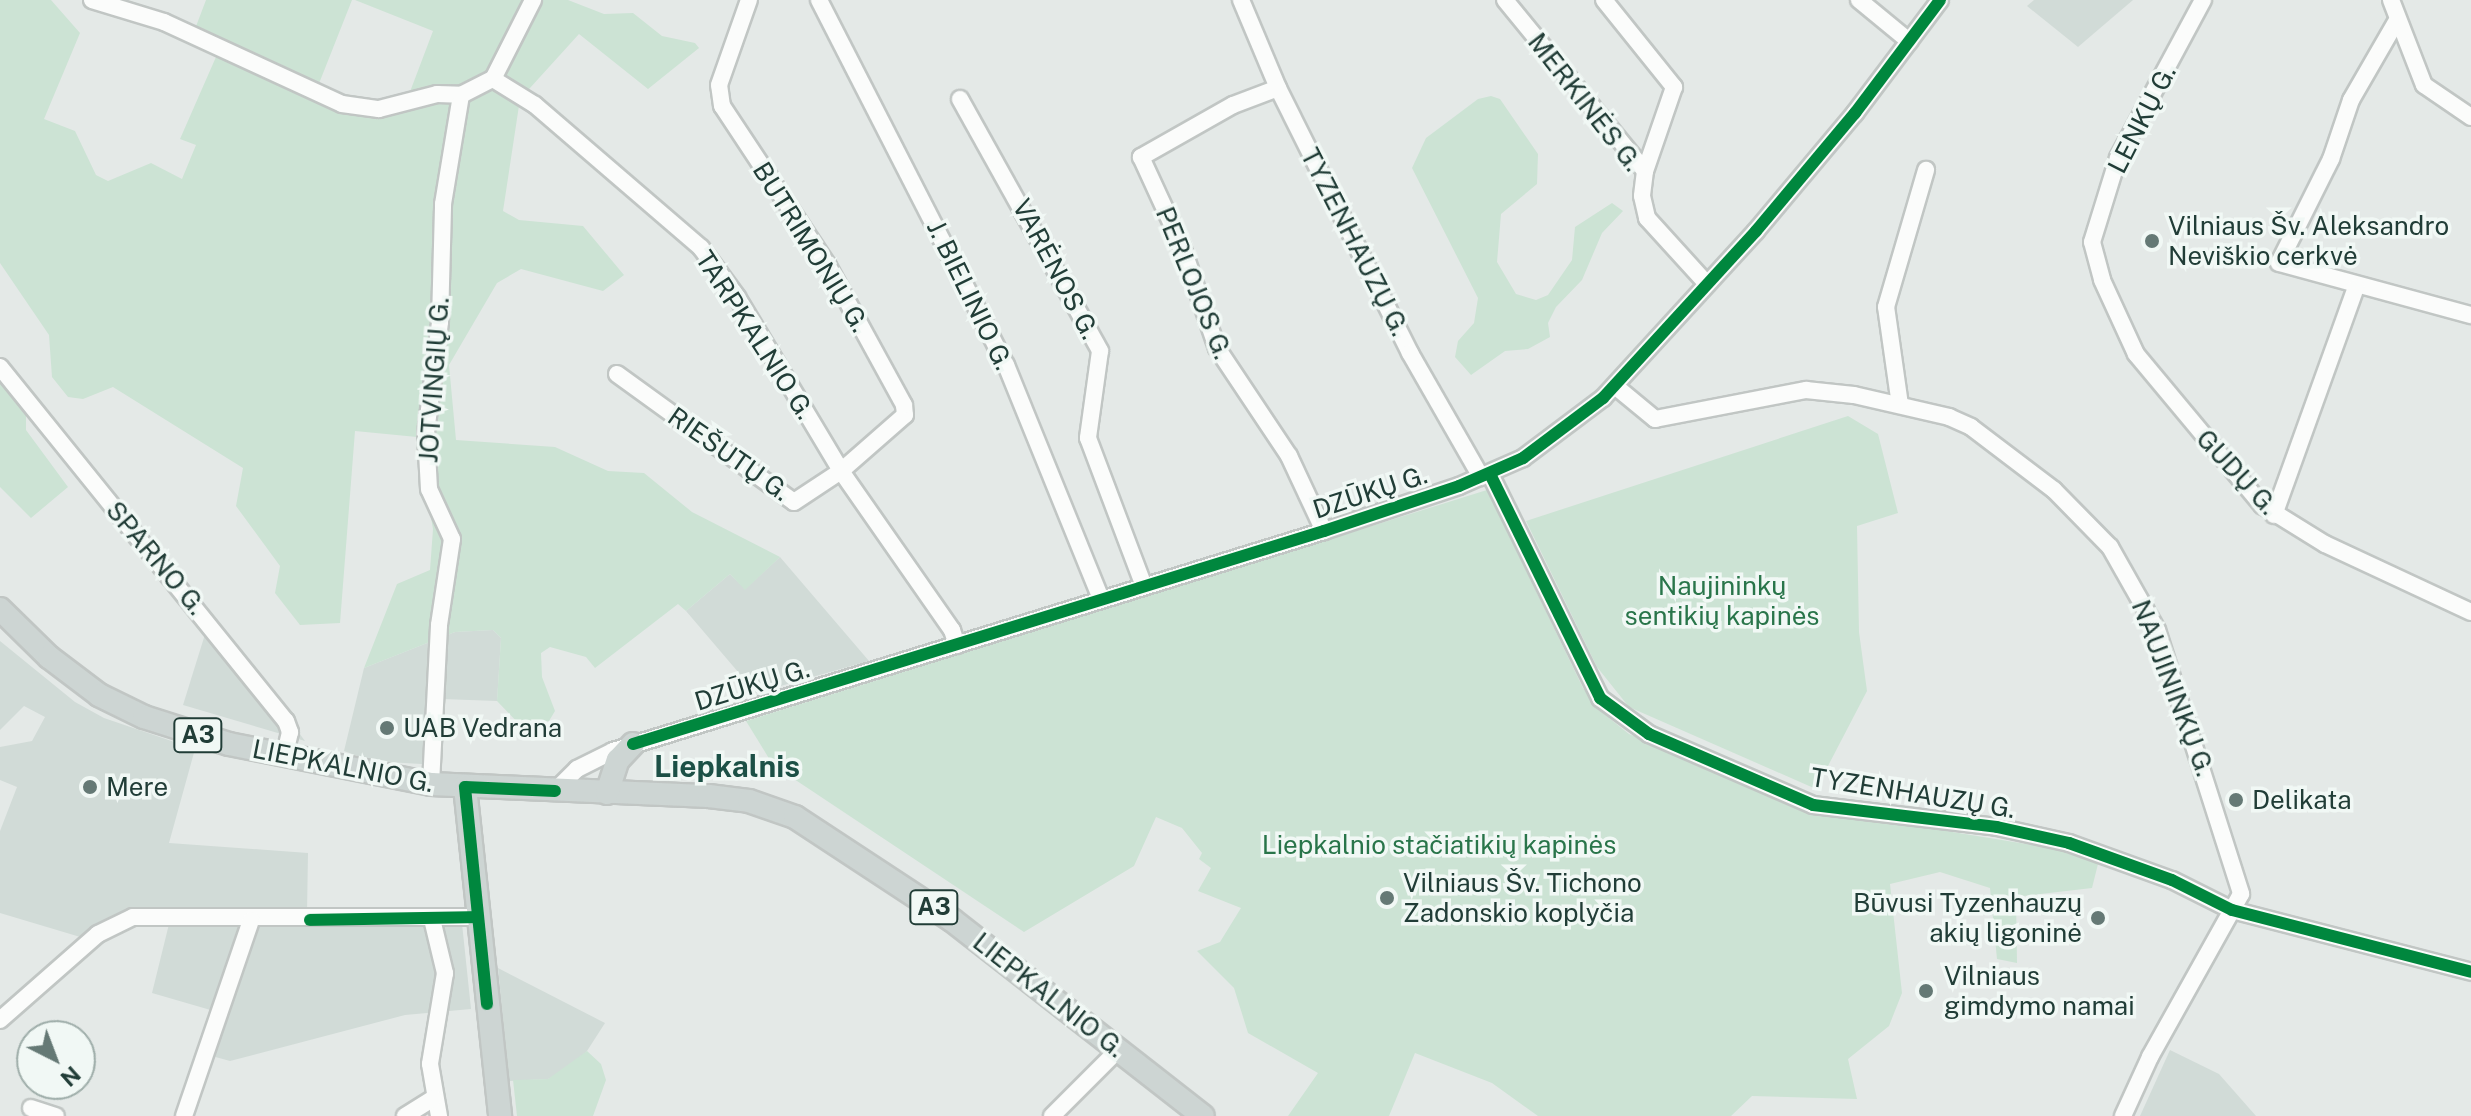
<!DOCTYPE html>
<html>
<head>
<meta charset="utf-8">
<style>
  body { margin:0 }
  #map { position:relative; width:2471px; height:1116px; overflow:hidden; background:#e4e9e7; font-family:"Public Sans",sans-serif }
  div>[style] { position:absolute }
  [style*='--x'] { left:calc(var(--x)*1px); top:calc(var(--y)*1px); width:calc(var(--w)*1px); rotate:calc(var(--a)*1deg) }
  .built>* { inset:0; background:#d1dbd7 }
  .green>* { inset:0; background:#cce3d4 }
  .roads { filter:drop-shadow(2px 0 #c1c6c4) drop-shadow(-2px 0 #c1c6c4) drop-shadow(0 2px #c1c6c4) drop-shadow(0 -2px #c1c6c4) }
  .minor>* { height:16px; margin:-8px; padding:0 8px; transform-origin:8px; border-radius:8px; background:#fbfcfb }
  .major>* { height:22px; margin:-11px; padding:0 11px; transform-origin:11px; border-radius:11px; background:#cdd5d3 }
  .cycleway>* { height:12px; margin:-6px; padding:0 6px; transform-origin:6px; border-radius:6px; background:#00873e }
  .dots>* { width:22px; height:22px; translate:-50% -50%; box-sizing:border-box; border:4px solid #f1f8f5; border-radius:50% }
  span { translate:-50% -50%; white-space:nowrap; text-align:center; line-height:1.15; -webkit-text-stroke:7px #f1f8f5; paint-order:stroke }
  .shield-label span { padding:2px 6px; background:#f1f8f5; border:2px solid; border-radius:6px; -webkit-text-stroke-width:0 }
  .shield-label { font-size:24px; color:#213d37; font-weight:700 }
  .street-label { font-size:26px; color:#213d37 }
  .poi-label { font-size:26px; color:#213d37 }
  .left { translate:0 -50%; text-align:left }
  .right { translate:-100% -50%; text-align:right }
  .park-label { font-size:26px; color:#29754a }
  .quarter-label { font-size:30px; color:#1c5046; font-weight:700 }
  .north { position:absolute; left:16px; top:1020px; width:80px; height:80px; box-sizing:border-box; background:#f1f8f5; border:2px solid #9eada9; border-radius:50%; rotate:138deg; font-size:22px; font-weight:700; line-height:32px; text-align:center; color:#213d37 }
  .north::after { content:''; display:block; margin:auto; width:28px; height:36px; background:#657975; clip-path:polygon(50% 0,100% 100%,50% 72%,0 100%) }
</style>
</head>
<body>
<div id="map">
  <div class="built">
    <i style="clip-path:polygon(2034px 0,2133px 0,2078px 47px,2027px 6px)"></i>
    <i style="clip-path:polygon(780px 557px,869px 661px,756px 693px,686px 611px,730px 574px,745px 589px)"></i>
    <i style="clip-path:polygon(211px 615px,305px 741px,183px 705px)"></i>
    <i style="clip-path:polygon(493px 630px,501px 638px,497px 701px,442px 699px,438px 765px,371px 761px,344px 751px,364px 668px,455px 632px)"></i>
    <i style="clip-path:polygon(0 641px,75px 702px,104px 718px,195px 749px,169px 843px,308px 853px,307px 913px,461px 914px,471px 1009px,405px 1015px,230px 1061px,201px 1053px,214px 1011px,152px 993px,169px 924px,127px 926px,97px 942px,0 913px,0 831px,17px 787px,0 780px,0 747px,32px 741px,45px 717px,24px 706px,0 730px)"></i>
    <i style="clip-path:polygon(498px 968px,605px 1023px,587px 1051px,563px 1073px,548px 1079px,509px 1081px)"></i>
    <i style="clip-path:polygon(2170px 1050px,2219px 1074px,2256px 1116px,2140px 1116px)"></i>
  </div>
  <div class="green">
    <i style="clip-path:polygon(0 0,51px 0,80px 33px,44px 119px,75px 131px,96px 175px,108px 181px,151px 163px,182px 179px,196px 145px,180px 139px,223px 41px,195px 29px,206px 0,352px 0,318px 86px,366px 102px,408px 97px,433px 31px,355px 0,568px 0,604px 14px,633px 13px,662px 36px,695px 43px,699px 48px,648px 89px,579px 34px,520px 99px,503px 211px,519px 220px,583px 226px,624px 275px,603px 291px,521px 269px,497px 283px,449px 365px,456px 440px,555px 447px,608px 471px,644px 473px,692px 512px,780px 557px,745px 590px,730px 574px,686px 611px,678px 604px,595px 668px,586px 657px,550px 647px,541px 653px,542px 677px,555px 711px,549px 721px,521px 726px,497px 701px,501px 638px,493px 630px,455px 632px,364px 668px,397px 584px,430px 570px,433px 529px,417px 437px,355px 431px,340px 623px,300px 625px,275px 593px,280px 566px,236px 506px,243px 468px,113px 387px,83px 399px,68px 397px,52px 377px,49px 335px,0 263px)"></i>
    <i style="clip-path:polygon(1491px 96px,1500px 99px,1538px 154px,1537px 184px,1501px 214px,1497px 262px,1516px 294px,1536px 300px,1548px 295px,1572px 260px,1575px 227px,1612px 203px,1623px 211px,1602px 233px,1582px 280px,1556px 307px,1548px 323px,1550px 337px,1528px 349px,1505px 351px,1471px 375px,1455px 357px,1458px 341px,1474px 323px,1478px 298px,1412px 168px,1426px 138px,1478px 99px)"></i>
    <i style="clip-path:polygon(0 381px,26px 413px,26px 430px,68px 487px,31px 518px,0 487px)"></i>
    <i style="clip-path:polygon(1848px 416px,1878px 434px,1898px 513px,1857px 526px,1859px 632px,1867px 691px,1816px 789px,1629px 707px,1597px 667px,1526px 521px)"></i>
    <i style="clip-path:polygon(1487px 490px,1583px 688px,1604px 714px,1629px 734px,1805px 808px,2100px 856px,2092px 888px,2016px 897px,2017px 963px,1997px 959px,1990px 888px,1940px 872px,1890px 884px,1902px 993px,1889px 1026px,1848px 1059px,1857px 1099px,1752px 1096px,1731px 1116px,1538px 1116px,1492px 1083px,1415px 1053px,1389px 1116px,1288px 1116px,1318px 1073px,1248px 1033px,1234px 988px,1197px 951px,1220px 942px,1241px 908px,1198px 891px,1211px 868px,1199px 859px,1202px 853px,1182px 828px,1156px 817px,1134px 866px,1024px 932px,773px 765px,746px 721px)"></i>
    <i style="clip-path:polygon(587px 1051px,601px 1064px,606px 1080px,593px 1116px,517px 1116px,513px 1080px,548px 1079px)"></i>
  </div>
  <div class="roads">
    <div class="minor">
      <i style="--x:92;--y:0;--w:75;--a:17"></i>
      <i style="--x:164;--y:22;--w:196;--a:24.7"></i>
      <i style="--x:342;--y:104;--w:37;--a:8"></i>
      <i style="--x:379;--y:109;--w:60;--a:-14.5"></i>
      <i style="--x:437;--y:94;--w:24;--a:2"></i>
      <i style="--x:819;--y:0;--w:410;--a:62.9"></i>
      <i style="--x:1006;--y:365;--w:253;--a:67.9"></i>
      <i style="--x:1241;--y:0;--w:95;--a:67.2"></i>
      <i style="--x:1278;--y:88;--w:296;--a:63.5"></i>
      <i style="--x:1410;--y:353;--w:143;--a:60.2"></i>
      <i style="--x:1505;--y:0;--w:221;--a:50.7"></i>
      <i style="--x:1645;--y:171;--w:25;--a:97"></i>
      <i style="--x:1642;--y:196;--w:23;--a:77"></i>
      <i style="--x:1647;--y:218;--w:89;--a:47.7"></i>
      <i style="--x:1604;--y:0;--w:112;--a:51.2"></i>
      <i style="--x:1674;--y:87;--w:89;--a:109"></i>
      <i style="--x:1859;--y:0;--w:65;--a:39.4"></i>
      <i style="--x:2203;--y:0;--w:179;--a:118.3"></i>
      <i style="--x:2118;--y:158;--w:88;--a:107.2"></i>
      <i style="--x:2092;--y:242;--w:39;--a:75"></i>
      <i style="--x:2102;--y:280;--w:81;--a:65.3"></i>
      <i style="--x:2136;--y:354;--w:197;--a:50.2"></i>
      <i style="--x:2262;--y:505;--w:74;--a:31.8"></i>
      <i style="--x:2325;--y:544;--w:161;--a:25"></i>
      <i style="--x:2391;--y:0;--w:91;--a:68.8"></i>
      <i style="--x:2424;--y:85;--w:57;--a:34.2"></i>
      <i style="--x:2396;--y:22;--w:90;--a:120"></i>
      <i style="--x:2351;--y:100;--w:62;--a:108.7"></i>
      <i style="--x:2331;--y:159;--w:116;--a:116.6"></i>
      <i style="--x:2279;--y:263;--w:199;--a:15.2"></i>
      <i style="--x:493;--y:79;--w:49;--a:31.8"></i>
      <i style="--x:535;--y:105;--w:219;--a:40.7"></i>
      <i style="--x:701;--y:248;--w:61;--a:53.7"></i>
      <i style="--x:737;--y:297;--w:203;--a:59.1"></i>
      <i style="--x:841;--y:471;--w:194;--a:55.1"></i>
      <i style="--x:952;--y:630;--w:16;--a:72"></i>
      <i style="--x:1278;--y:88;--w:48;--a:159.3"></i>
      <i style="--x:1233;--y:105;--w:106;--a:150.5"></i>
      <i style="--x:1141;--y:157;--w:98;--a:65.3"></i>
      <i style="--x:1182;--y:246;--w:108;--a:71.1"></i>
      <i style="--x:1217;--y:348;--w:130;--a:56.3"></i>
      <i style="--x:1289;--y:456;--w:83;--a:65"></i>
      <i style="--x:960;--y:99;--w:288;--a:60.9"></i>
      <i style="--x:1100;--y:351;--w:88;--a:97.9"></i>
      <i style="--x:1088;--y:438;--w:158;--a:69.3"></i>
      <i style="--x:0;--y:367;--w:455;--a:51.1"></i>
      <i style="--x:286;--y:721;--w:12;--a:70"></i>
      <i style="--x:290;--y:732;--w:26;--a:103"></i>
      <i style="--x:617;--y:374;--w:218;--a:35.9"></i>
      <i style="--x:794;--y:502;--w:56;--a:-33.4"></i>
      <i style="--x:841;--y:471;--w:85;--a:-41.2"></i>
      <i style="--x:905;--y:415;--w:10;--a:-96"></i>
      <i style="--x:904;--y:405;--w:158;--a:-118.7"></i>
      <i style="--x:828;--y:266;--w:192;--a:-123.5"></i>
      <i style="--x:722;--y:106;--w:21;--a:-98"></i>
      <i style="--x:719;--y:85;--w:90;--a:-70.6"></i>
      <i style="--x:1615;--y:386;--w:52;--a:39.5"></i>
      <i style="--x:1655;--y:419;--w:154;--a:-10.9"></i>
      <i style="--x:1806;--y:390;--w:48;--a:5.9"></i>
      <i style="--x:1854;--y:395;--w:98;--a:13"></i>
      <i style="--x:1949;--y:417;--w:24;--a:24"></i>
      <i style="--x:1971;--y:427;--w:104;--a:37.2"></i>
      <i style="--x:2054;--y:490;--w:80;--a:45.5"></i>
      <i style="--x:2110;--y:547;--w:95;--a:60.5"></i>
      <i style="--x:2157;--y:630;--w:277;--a:72.3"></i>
      <i style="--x:2241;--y:894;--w:187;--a:119.2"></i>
      <i style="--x:2150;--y:1057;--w:65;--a:114.6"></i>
      <i style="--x:1900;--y:405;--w:99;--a:-98.1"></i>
      <i style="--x:1886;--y:307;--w:143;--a:-73.7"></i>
      <i style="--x:1490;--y:474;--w:250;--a:63.8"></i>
      <i style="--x:1600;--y:698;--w:61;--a:36.3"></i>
      <i style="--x:1649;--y:734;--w:179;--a:23.4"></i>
      <i style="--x:1813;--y:805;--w:185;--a:6.8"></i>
      <i style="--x:1997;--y:827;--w:74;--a:12.5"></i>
      <i style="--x:2069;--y:843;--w:109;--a:19.8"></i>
      <i style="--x:2172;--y:880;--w:67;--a:26.6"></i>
      <i style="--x:2232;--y:910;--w:247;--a:14.5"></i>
      <i style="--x:2274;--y:515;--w:242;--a:-70.2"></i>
      <i style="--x:431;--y:784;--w:159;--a:-87.1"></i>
      <i style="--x:439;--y:625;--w:87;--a:-81.4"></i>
      <i style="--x:452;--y:539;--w:55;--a:-114.7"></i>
      <i style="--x:429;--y:489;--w:56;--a:-93.1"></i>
      <i style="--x:426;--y:433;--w:112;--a:-82.8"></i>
      <i style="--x:440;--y:322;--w:118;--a:-88.5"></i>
      <i style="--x:443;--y:204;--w:110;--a:-80.6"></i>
      <i style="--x:461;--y:95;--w:36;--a:-27"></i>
      <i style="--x:493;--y:79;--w:89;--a:-63.1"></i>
      <i style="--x:555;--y:791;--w:31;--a:-45"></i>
      <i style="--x:577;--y:769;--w:40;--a:-26.6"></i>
      <i style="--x:613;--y:751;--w:744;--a:-17.19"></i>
      <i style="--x:1324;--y:531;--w:142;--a:-18.4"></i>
      <i style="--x:1459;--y:486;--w:70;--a:-23.6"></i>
      <i style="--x:1523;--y:458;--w:100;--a:-36.9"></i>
      <i style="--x:1603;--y:398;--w:226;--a:-47.5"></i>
      <i style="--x:1756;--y:231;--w:154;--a:-50"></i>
      <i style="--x:1855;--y:113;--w:141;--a:-53"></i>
      <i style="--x:432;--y:919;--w:56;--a:76.5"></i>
      <i style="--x:445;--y:973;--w:92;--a:99.4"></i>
      <i style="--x:430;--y:1064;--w:53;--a:80.2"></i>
      <i style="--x:0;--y:1020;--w:130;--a:-41.3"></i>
      <i style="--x:98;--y:934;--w:39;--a:-26"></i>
      <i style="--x:133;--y:917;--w:344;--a:0"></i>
      <i style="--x:31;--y:1108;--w:26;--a:18"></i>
      <i style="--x:184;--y:1116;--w:207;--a:-71.1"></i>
      <i style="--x:405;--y:1116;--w:34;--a:-32"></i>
      <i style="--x:1052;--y:1116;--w:95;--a:-45"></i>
    </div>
    <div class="major">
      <i style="--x:0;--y:609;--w:69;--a:44.4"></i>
      <i style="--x:49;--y:657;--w:63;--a:37.2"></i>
      <i style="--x:99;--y:695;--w:50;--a:26.1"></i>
      <i style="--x:144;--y:717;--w:89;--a:17.6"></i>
      <i style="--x:229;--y:744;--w:206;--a:11.2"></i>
      <i style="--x:431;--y:784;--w:278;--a:2.5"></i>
      <i style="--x:709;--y:796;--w:40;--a:7.1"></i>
      <i style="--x:749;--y:801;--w:49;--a:19.2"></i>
      <i style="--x:795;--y:817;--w:188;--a:33.3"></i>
      <i style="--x:952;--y:920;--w:318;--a:38"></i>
      <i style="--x:465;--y:787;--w:331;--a:83.9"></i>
      <i style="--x:607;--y:793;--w:35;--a:-72"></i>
      <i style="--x:618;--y:760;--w:22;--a:-47"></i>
    </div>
  </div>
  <div class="cycleway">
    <i style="--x:1490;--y:474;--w:250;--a:63.8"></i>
    <i style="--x:1600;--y:698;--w:61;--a:36.3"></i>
    <i style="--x:1649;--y:734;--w:179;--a:23.4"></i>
    <i style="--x:1813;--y:805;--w:185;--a:6.8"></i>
    <i style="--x:1997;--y:827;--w:74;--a:12.5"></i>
    <i style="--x:2069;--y:843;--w:109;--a:19.8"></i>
    <i style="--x:2172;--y:880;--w:67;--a:26.6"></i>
    <i style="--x:2232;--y:910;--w:247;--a:14.5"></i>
    <i style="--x:633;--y:744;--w:723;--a:-17.13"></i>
    <i style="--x:1324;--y:531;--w:142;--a:-18.4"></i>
    <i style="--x:1459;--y:486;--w:70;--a:-23.6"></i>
    <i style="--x:1523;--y:458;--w:100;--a:-36.9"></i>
    <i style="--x:1603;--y:398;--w:226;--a:-47.5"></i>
    <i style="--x:1756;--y:231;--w:154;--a:-50"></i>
    <i style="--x:1855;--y:113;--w:141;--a:-53"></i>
    <i style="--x:310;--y:920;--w:167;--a:-1"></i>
    <i style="--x:487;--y:1004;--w:218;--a:-95.8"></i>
    <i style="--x:465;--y:787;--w:90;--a:2.5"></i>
  </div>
  <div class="dots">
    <i style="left:2152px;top:241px;background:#657975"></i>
    <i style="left:387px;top:728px;background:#657975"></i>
    <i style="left:90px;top:787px;background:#657975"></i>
    <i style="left:2236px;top:800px;background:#657975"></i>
    <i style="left:1387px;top:898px;background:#657975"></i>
    <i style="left:2098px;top:918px;background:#657975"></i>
    <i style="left:1926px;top:991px;background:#657975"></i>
  </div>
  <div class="shield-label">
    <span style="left:198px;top:735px">A3</span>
    <span style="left:934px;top:907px">A3</span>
  </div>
  <div class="street-label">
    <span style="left:1585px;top:102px;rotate:52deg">MERKINĖS G.</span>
    <span style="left:2142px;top:119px;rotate:-63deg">LENKŲ G.</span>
    <span style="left:1355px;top:242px;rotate:63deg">TYZENHAUZŲ G.</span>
    <span style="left:811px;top:247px;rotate:58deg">BUTRIMONIŲ G.</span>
    <span style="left:1056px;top:269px;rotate:62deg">VARĖNOS G.</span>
    <span style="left:1194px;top:283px;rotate:68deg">PERLOJOS G.</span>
    <span style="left:970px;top:295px;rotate:64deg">J. BIELINIO G.</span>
    <span style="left:755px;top:335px;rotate:57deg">TARPKALNIO G.</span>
    <span style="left:434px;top:380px;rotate:-86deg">JOTVINGIŲ G.</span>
    <span style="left:729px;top:454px;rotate:35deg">RIEŠUTŲ G.</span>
    <span style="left:2237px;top:472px;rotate:47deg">GUDŲ G.</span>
    <span style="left:1370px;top:492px;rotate:-18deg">DZŪKŲ G.</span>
    <span style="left:156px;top:558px;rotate:50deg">SPARNO G.</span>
    <span style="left:752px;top:685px;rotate:-17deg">DZŪKŲ G.</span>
    <span style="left:2173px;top:688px;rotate:69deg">NAUJININKŲ G.</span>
    <span style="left:343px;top:766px;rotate:11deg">LIEPKALNIO G.</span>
    <span style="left:1913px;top:793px;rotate:9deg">TYZENHAUZŲ G.</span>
    <span style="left:1049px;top:995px;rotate:38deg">LIEPKALNIO G.</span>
  </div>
  <div class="poi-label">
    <span class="left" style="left:2168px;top:241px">Vilniaus Šv. Aleksandro<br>Neviškio cerkvė</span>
    <span class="left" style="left:403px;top:728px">UAB Vedrana</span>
    <span class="left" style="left:106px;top:787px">Mere</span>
    <span class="left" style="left:2252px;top:800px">Delikata</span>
    <span class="left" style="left:1403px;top:898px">Vilniaus Šv. Tichono<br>Zadonskio koplyčia</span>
    <span class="right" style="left:2082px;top:918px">Būvusi Tyzenhauzų<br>akių ligoninė</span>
    <span class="left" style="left:1944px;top:991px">Vilniaus<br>gimdymo namai</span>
  </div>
  <div class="park-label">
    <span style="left:1722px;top:601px">Naujininkų<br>sentikių kapinės</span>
    <span style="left:1439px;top:845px">Liepkalnio stačiatikių kapinės</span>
  </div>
  <div class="quarter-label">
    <span style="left:727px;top:766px">Liepkalnis</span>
  </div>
  <div class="north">N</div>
</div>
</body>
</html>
